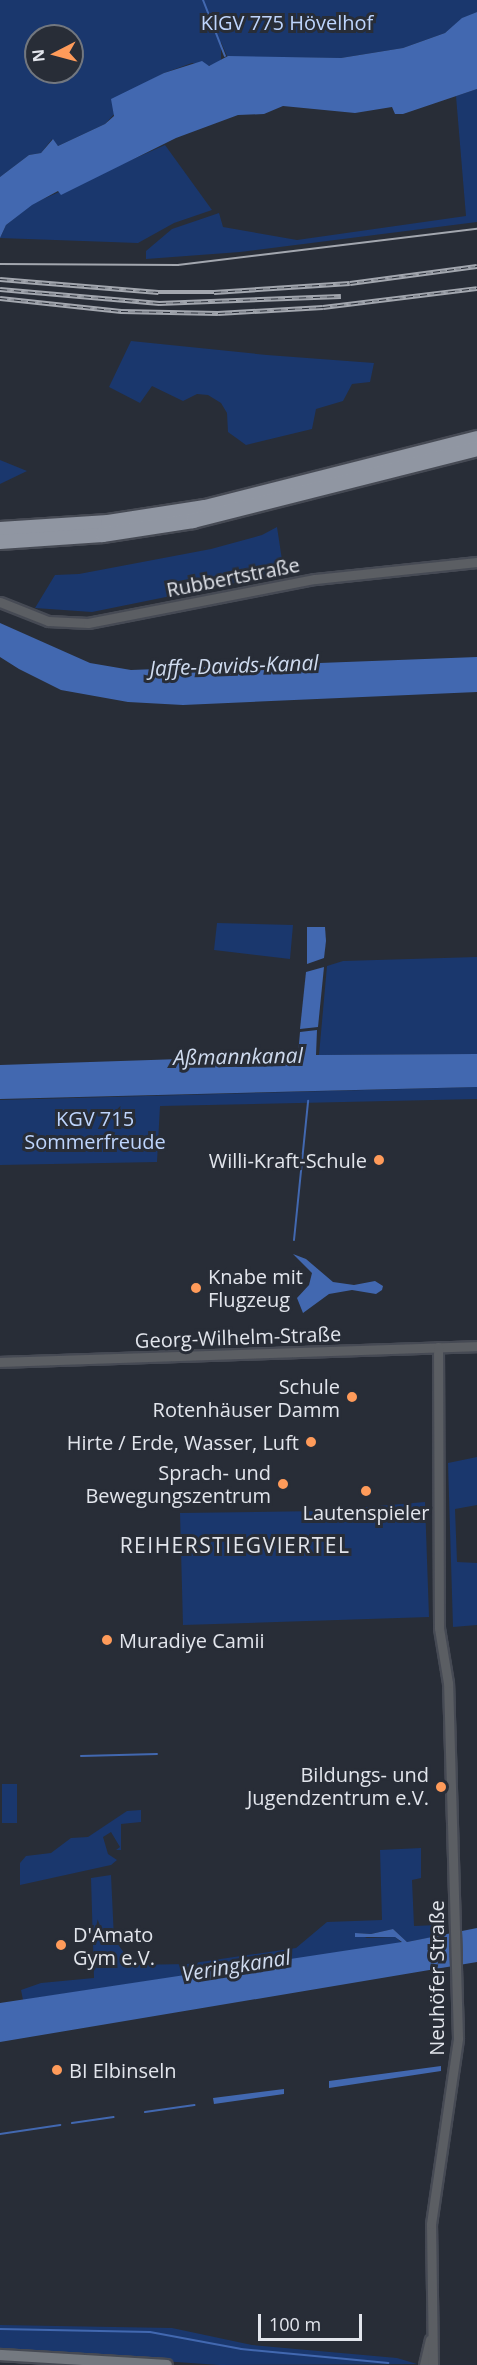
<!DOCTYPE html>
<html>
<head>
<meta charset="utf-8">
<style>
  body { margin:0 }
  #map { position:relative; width:477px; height:2365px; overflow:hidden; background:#282d37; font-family:"Open Sans",sans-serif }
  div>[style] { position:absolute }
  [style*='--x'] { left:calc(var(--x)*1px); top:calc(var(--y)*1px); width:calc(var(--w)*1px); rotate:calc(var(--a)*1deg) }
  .green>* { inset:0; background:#1a376d; transform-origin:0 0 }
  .water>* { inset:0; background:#4268b0 }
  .stream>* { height:2px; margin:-1px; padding:0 1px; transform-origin:1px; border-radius:1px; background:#4268b0 }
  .roads { filter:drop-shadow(2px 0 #464a54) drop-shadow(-2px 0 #464a54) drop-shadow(0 2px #464a54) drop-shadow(0 -2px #464a54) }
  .tertiary>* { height:9px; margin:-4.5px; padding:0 4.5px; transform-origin:4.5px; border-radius:4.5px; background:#5b5e63 }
  .secondary>* { height:10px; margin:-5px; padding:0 5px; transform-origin:5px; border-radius:5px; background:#747980 }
  .trunk>* { height:14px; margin:-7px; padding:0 7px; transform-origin:7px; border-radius:7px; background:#9096a2 }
  .tram>* { height:1.5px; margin:-0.75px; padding:0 0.75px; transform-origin:0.75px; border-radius:0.75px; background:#a3a7af }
  .rail>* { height:4.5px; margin-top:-2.25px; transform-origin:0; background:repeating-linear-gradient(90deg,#282d37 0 7px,#a3a7af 0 14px); box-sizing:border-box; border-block:2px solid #a3a7af }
  .dots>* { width:16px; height:16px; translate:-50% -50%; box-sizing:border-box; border:3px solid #282d37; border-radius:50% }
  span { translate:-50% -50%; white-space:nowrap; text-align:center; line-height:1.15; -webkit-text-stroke:6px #282d37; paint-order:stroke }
  .park-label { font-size:20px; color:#bed5fd }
  .street-label { font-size:20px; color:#e2e5ec }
  .poi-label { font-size:20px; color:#e2e5ec }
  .right { translate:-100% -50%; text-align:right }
  .left { translate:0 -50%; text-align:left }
  .water-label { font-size:21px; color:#cfdbef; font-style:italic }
  .neighbourhood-label { font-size:21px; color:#e2e5ec; letter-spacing:1.5px }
  .north { position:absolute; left:24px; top:24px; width:60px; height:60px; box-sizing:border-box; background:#282d37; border:2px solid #72777f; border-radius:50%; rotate:264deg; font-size:16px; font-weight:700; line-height:24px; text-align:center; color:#e2e5ec }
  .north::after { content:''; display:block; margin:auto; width:21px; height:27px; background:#ff9b5a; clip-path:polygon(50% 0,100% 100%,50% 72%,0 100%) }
  .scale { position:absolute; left:258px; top:2314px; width:104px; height:27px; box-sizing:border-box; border:3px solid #e2e5ec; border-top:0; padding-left:8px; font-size:18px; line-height:21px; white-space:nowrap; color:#e2e5ec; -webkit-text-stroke:4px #282d37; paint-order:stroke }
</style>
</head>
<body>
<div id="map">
  <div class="green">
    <i style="clip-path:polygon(evenodd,0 0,477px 0,477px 12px,463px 18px,445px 33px,403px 48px,341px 58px,233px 57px,227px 56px,221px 42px,221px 62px,208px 66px,192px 63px,164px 73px,140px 86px,105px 124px,58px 146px,52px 139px,41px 153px,29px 155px,0 177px,0 0,36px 36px,72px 36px,72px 72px,36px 72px,36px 36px)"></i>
    <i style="clip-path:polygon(477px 89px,477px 222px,240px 252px,146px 259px,146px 251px,172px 229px,219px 213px,223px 227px,297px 240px,466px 216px,456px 96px)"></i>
    <i style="clip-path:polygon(165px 145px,212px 210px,174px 223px,138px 243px,0 238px,6px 225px,32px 204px)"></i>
    <i style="clip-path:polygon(131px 341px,267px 355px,374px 363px,370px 382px,352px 384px,343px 401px,316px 409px,312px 429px,246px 445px,228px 432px,227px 413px,221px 403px,208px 395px,197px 394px,183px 401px,152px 386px,140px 403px,109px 387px)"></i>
    <i style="clip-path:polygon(0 460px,27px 471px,0 484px)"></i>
    <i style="clip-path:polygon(277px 527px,284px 573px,92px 612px,35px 608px,55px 575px,79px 574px,211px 549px,262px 535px)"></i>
    <i style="clip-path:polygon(217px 923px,293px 925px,290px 959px,214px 950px)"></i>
    <i style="clip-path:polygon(477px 957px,477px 1054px,319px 1055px,327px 966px,343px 961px)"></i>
    <i style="clip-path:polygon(477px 1087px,477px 1099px,160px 1106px,157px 1162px,0 1165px,0 1100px)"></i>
    <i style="clip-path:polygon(477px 1457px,477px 1505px,455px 1509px,457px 1562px,477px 1563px,477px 1625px,453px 1627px,448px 1463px)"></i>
    <i style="clip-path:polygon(425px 1502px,429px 1617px,183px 1625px,180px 1513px,321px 1511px)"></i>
    <i style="left:2px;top:1784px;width:15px;height:39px"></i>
    <i style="clip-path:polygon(141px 1810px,141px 1822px,121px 1824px,121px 1850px,116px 1850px,120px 1847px,111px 1832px,103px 1837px,108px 1854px,117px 1860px,111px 1865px,20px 1885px,20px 1863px,26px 1856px,51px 1853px,71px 1838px,88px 1837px,127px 1811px)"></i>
    <i style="clip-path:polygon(421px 1848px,421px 1878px,412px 1880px,414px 1926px,438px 1925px,438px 1936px,407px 1942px,393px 1929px,371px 1934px,355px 1933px,367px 1938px,395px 1937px,402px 1943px,23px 2000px,21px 1990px,41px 1983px,94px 1978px,91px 1878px,111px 1875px,114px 1939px,133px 1965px,187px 1964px,296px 1948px,327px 1922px,382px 1920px,380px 1850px)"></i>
    <i style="clip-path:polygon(0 2325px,172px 2328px,252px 2345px,397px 2358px,417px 2364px,220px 2365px,0 2350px)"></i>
  </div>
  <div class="water">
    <i style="clip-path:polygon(477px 12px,477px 89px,403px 114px,395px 114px,392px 107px,355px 113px,283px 106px,264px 114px,238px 115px,176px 138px,61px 195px,58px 191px,32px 205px,6px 225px,0 238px,0 177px,29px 155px,41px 153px,53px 139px,58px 146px,105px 124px,114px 116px,111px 99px,164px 73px,202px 61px,209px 66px,228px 56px,341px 58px,403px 48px,445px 33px,462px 18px)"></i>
    <i style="clip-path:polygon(0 623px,90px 663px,131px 670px,477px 657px,477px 692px,183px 705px,128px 702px,61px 690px,19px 669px,0 657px)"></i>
    <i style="clip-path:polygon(307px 927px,325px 927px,326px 941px,324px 958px,307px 964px)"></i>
    <i style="clip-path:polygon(324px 967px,318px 1027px,300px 1029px,306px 972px)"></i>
    <i style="clip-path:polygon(317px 1030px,316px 1055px,477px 1054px,477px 1087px,0 1099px,0 1065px,298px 1055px,300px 1032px)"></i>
    <i style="clip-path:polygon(293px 1254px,306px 1259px,333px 1282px,354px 1285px,375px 1281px,383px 1286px,382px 1290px,376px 1294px,352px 1290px,329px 1294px,303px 1313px,297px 1298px,309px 1285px,312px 1273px)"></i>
    <i style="clip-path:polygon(477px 1928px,477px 1962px,0 2042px,0 2003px,402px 1942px,395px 1937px,355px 1937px,355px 1933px,371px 1934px,393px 1929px,407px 1942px)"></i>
    <i style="clip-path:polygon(441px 2066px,441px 2071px,329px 2088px,329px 2081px)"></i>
    <i style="clip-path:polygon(284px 2089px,284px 2094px,214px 2104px,213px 2098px)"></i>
  </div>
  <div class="stream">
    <i style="--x:203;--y:0;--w:60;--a:68.6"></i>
    <i style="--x:294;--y:1240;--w:140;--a:-84.2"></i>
    <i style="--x:81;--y:1756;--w:76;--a:-1.5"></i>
    <i style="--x:145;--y:2112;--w:50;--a:-8"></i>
    <i style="--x:72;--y:2123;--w:42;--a:-8.1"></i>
    <i style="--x:0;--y:2134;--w:61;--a:-8.5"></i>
    <i style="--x:0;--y:2329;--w:150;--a:1.1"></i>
    <i style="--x:150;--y:2332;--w:93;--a:10.6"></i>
    <i style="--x:241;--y:2349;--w:148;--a:5.4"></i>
  </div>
  <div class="roads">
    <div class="tertiary">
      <i style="--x:0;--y:602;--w:52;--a:21.6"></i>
      <i style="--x:48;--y:621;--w:40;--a:2.9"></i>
      <i style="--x:88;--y:623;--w:231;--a:-11"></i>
      <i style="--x:315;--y:579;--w:163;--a:-6"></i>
      <i style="--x:0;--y:1362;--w:477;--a:-1.9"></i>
      <i style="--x:424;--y:2365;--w:26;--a:-77"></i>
      <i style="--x:433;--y:2365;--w:141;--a:-90.8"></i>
      <i style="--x:431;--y:2224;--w:188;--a:-81.7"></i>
      <i style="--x:458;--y:2038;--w:355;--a:-91.6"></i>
      <i style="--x:448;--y:1683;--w:56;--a:-99.3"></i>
      <i style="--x:439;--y:1628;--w:281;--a:-90.2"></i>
    </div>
    <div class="secondary">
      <i style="--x:0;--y:2355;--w:167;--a:3.4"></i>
    </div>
    <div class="trunk">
      <i style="--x:0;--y:529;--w:108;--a:-3.7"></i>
      <i style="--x:108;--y:522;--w:98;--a:-8.8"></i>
      <i style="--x:205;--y:507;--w:281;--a:-14.2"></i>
      <i style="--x:0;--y:542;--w:103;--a:-3.9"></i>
      <i style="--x:103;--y:535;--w:91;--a:-8.8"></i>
      <i style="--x:193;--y:521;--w:293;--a:-14.2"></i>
    </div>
  </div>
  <div class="tram">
    <i style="--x:0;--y:264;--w:178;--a:0.3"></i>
    <i style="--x:178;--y:265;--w:301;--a:-6.9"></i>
  </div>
  <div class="rail">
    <i style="--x:0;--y:279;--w:159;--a:4.7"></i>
    <i style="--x:158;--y:292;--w:56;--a:0"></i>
    <i style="--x:214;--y:292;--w:136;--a:-3.8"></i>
    <i style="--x:350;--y:283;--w:128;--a:-7.6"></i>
    <i style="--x:0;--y:289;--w:160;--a:5"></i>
    <i style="--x:159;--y:303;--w:182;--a:-2.2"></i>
    <i style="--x:0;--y:298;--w:122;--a:6.1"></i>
    <i style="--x:121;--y:311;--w:97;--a:1.2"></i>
    <i style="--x:218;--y:313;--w:105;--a:-3.3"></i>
    <i style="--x:323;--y:307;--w:155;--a:-7"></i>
  </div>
  <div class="dots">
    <i style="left:379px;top:1160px;background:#ff9b5a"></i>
    <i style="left:196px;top:1288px;background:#ff9b5a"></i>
    <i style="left:352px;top:1397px;background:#ff9b5a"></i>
    <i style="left:311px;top:1442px;background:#ff9b5a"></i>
    <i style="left:283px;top:1484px;background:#ff9b5a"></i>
    <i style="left:366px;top:1491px;background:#ff9b5a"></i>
    <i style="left:107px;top:1640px;background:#ff9b5a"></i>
    <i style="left:441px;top:1787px;background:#ff9b5a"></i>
    <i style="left:61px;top:1945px;background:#ff9b5a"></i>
    <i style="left:57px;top:2070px;background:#ff9b5a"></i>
  </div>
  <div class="park-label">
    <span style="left:287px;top:22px">KlGV 775 Hövelhof</span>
    <span style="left:95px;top:1130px">KGV 715<br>Sommerfreude</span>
  </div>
  <div class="street-label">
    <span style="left:233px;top:577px;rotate:-11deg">Rubbertstraße</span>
    <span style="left:238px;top:1337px;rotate:-2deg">Georg-Wilhelm-Straße</span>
    <span style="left:436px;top:1978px;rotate:-90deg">Neuhöfer Straße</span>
  </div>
  <div class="poi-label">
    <span class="right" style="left:367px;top:1160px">Willi-Kraft-Schule</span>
    <span class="left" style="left:208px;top:1288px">Knabe mit<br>Flugzeug</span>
    <span class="right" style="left:340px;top:1398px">Schule<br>Rotenhäuser Damm</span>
    <span class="right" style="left:299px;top:1442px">Hirte / Erde, Wasser, Luft</span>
    <span class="right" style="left:271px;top:1484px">Sprach- und<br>Bewegungszentrum</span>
    <span style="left:366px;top:1512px">Lautenspieler</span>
    <span class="left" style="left:119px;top:1640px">Muradiye Camii</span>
    <span class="right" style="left:429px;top:1786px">Bildungs- und<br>Jugendzentrum e.V.</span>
    <span class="left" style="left:73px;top:1946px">D'Amato<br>Gym e.V.</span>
    <span class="left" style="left:69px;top:2070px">BI Elbinseln</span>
  </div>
  <div class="water-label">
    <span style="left:234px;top:665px;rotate:-2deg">Jaffe-Davids-Kanal</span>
    <span style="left:238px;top:1056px;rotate:-1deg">Aßmannkanal</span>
    <span style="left:236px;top:1965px;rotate:-9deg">Veringkanal</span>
  </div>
  <div class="neighbourhood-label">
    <span style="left:235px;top:1545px">REIHERSTIEGVIERTEL</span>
  </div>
  <div class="north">N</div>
  <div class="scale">100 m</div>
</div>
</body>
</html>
